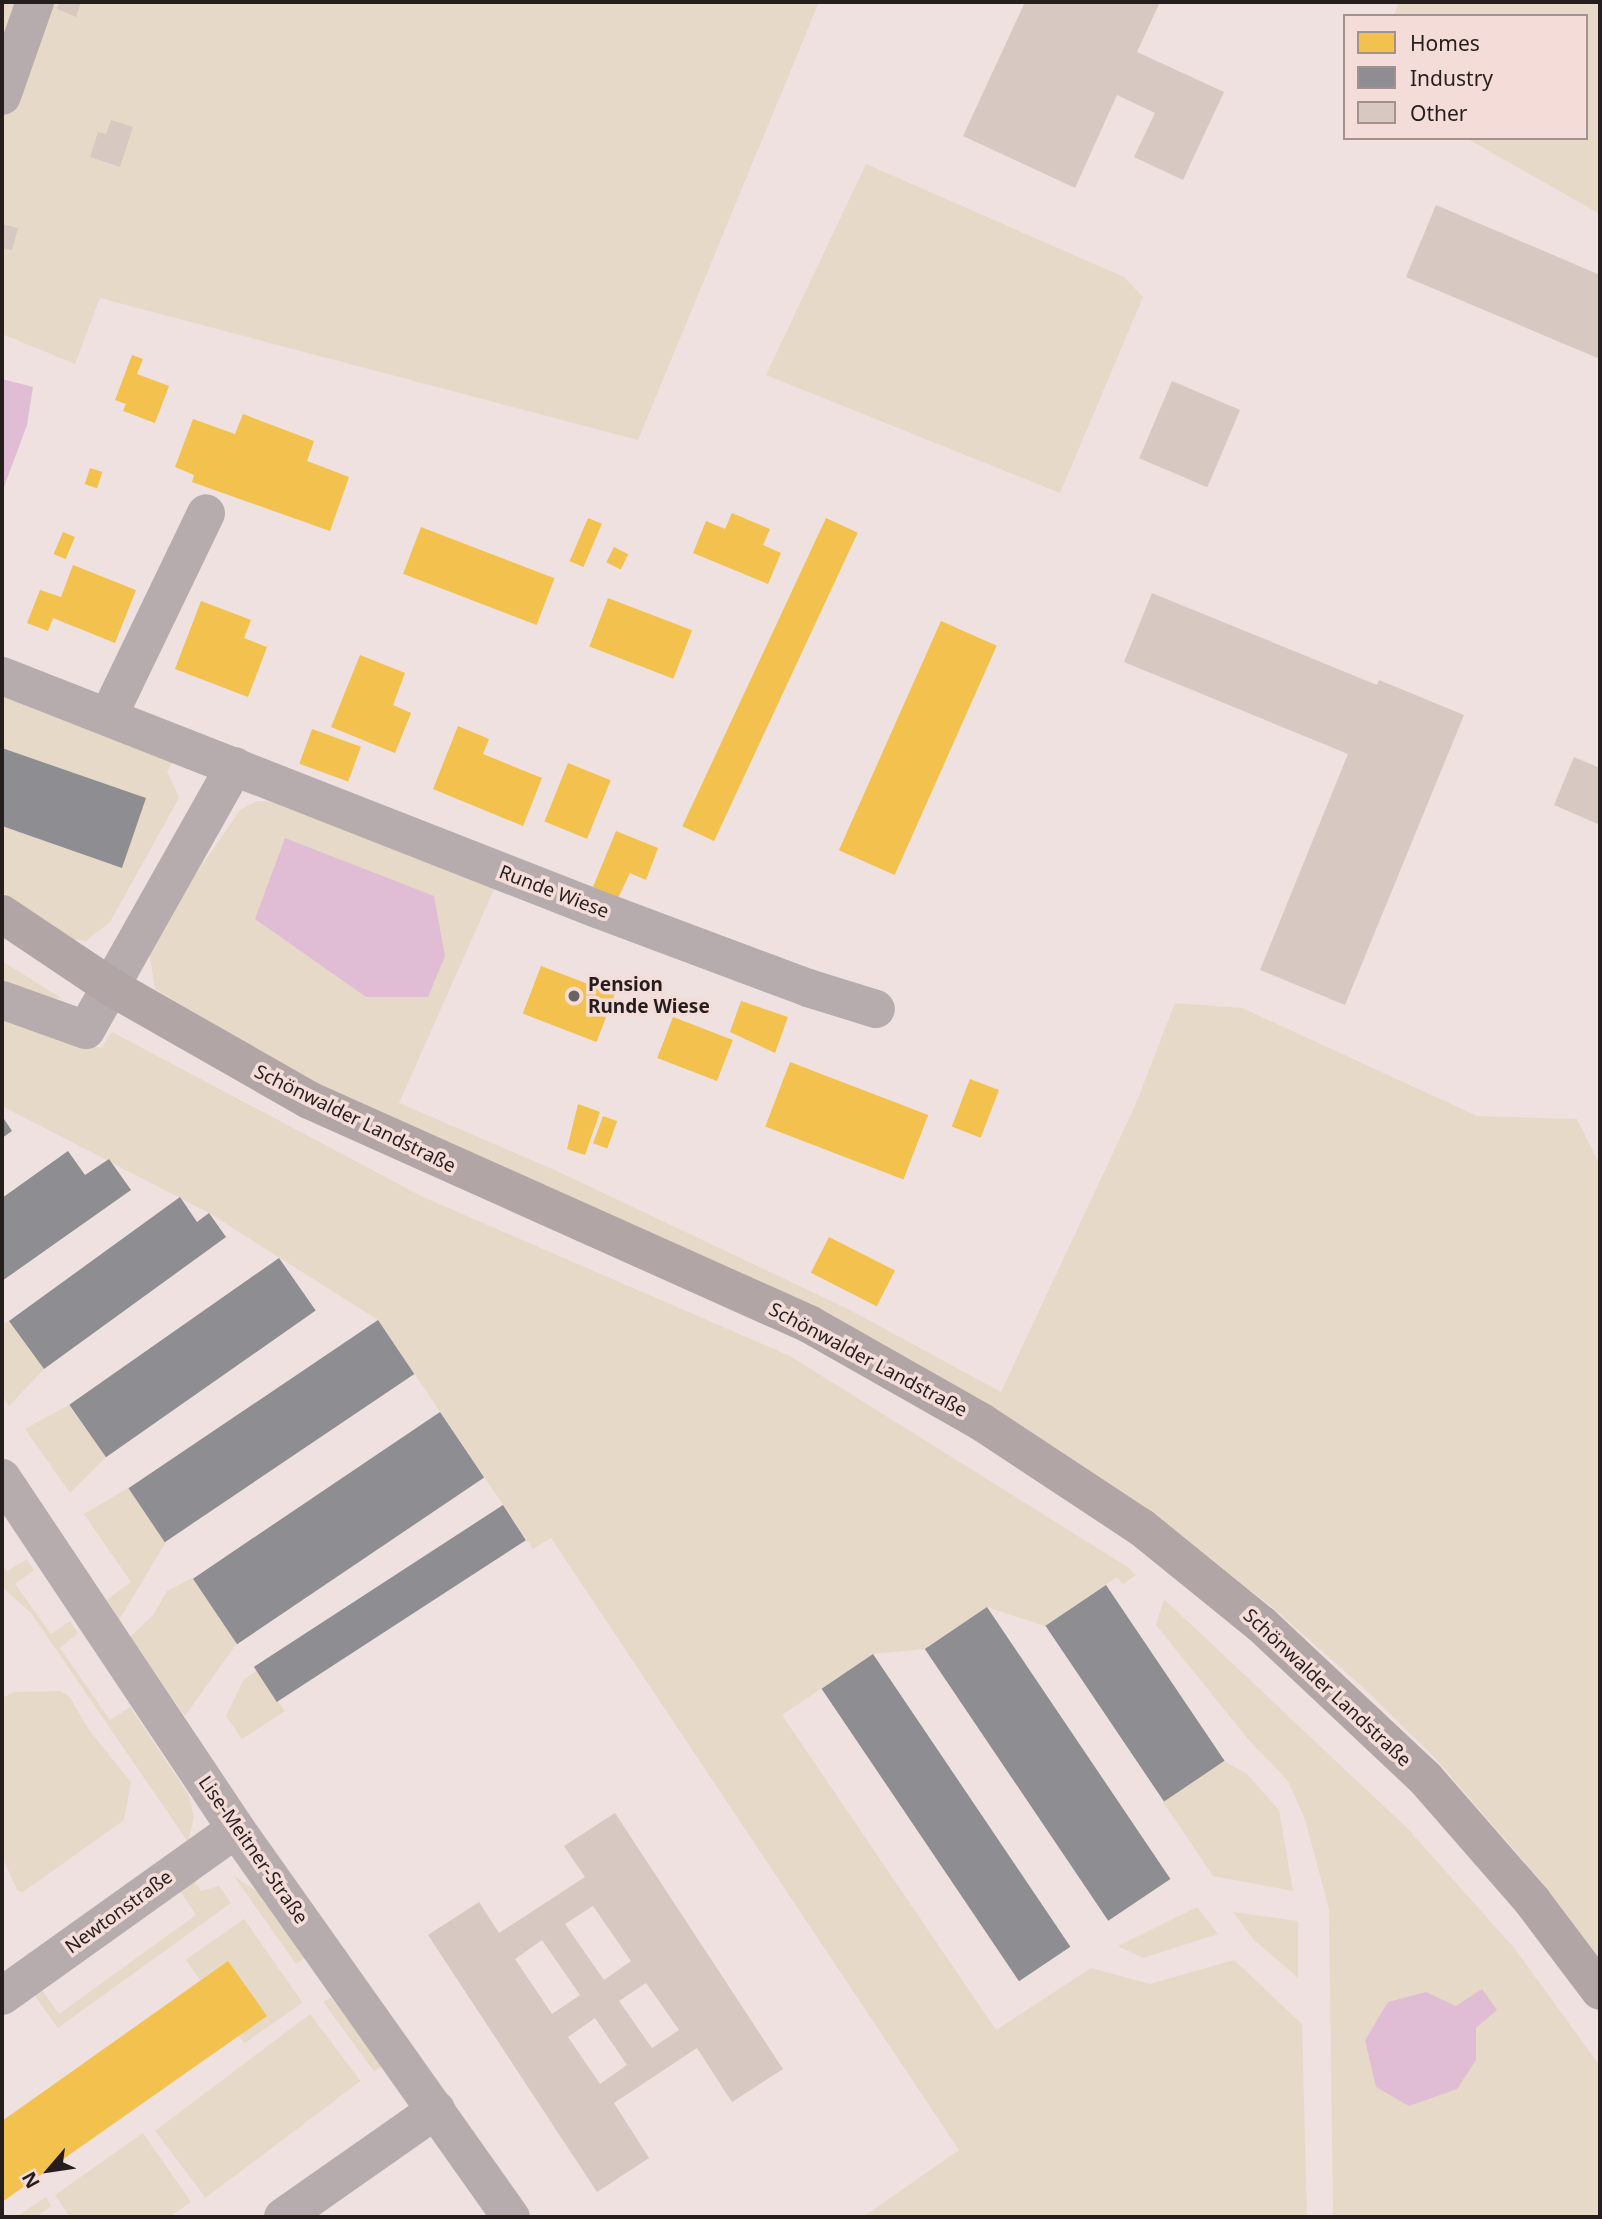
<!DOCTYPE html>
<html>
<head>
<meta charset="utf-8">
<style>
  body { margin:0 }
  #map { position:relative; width:1602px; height:2219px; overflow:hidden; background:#eee1df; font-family:"Noto Sans",sans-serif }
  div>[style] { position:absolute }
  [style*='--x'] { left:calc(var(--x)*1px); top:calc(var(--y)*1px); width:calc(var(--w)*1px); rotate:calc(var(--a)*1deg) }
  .green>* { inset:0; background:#e7d9c7; transform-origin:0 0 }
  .water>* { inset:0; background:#e0bdd4 }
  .homes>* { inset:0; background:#f2c14e; transform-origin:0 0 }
  .industry>* { inset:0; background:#8d8d92; transform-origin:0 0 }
  .building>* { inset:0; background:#d7c8c1; transform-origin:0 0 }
  .minor>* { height:38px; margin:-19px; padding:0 19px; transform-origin:19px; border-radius:19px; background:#b6acae }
  .major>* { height:38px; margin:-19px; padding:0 19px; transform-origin:19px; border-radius:19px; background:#b1a5a6 }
  .dots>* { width:19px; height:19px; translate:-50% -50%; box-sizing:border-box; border:4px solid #f4ddd9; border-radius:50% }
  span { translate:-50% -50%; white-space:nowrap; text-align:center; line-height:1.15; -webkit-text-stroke:7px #f4ddd9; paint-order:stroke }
  .street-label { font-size:19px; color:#261e1d }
  .poi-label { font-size:19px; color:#261e1d; font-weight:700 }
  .left { translate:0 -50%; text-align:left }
  .frame { position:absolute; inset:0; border:4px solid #261e1d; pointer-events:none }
  .legend { position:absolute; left:1343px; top:14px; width:245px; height:126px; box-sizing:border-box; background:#f4ddd9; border:2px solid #a2918e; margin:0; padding:9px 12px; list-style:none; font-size:21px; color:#261e1d }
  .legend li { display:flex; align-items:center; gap:14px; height:35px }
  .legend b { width:35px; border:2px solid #a2918e }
  .north { position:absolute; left:14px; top:2135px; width:70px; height:70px; -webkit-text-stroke:5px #f4ddd9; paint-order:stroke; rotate:241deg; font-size:19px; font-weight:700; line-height:28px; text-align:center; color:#261e1d }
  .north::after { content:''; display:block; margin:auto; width:24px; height:32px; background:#261e1d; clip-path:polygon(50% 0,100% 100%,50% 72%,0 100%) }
</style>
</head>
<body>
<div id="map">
  <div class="green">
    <i style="clip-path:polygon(2px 2px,819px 2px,638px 440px,100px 298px,75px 364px,2px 334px)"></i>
    <i style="clip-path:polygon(1399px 2px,1600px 2px,1600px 214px,1466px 138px,1586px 138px,1586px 16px,1394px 16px)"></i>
    <i style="clip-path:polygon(866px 164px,1124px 277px,1143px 297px,1060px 493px,766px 375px)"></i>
    <i style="clip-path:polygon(2px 694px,173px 762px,167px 771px,179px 798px,110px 922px,86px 941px,73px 939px,2px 892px,2px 826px,121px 867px,146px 798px,2px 748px)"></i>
    <i style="clip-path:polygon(257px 801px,281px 802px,495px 887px,399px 1103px,557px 1171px,848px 1309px,1001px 1392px,1135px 1106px,1175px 1003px,1242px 1008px,1477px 1116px,1577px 1119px,1600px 1165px,1600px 1959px,1547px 1888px,1435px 1758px,1369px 1693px,1272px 1607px,1149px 1511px,309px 1081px,155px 989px,149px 950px,156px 932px,240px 810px)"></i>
    <i style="clip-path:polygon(2px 961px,61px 998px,29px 1002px,2px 989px)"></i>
    <i style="clip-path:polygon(2px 1012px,101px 1048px,112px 1032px,423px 1197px,790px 1356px,1129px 1568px,1136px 1575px,1123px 1584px,1117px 1577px,1045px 1626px,987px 1607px,925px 1649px,873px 1654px,782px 1715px,996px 2030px,1091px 1968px,1150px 1984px,1234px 1960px,1302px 2024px,1307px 2217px,863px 2217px,959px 2150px,551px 1538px,533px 1549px,378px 1320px,209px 1213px,2px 1106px)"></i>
    <i style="clip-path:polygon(9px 1321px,44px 1369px,9px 1406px,2px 1395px,2px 1324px)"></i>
    <i style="clip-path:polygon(69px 1405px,106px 1457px,70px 1493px,25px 1429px)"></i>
    <i style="clip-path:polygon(128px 1488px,166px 1542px,119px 1620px,105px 1601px,131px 1582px,84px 1514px)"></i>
    <i style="clip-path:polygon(27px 1559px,34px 1570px,15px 1584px,51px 1634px,70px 1621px,78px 1633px,60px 1648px,110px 1720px,130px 1707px,188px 1794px,194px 1817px,188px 1842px,31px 1613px,2px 1587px,2px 1564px,7px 1571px)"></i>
    <i style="clip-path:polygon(192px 1578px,237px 1643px,185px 1716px,130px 1637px,154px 1614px,167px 1591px)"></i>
    <i style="clip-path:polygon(evenodd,1164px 1599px,1407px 1828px,1515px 1949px,1600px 2066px,1600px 2217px,1333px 2217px,1329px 1909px,1305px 1819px,1288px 1781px,1248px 1739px,1156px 1625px,1164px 1599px,1426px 1992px,1456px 2006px,1476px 2028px,1476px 2060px,1426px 1992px)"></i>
    <i style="clip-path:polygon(257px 1671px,285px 1711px,242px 1739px,226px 1716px,244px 1679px)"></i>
    <i style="clip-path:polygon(60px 1691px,69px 1696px,89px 1730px,131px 1782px,124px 1820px,23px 1892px,17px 1890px,2px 1856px,2px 1698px,14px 1692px)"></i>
    <i style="clip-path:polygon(1224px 1761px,1247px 1774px,1279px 1810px,1293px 1891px,1213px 1876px,1163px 1802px)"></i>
    <i style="clip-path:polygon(234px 1876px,258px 1892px,305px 1958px,296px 1964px)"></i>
    <i style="clip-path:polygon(194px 1881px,201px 1891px,219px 1886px,231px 1903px,58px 2028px,35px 1996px,42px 1990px,59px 2014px,196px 1915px,180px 1891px)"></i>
    <i style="clip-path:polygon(1197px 1907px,1218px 1934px,1143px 1958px,1118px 1946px)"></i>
    <i style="clip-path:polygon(1233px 1912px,1298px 1921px,1298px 1978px,1253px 1939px)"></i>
    <i style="left:244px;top:1919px;width:102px;height:71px;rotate:55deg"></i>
    <i style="left:331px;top:1997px;width:86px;height:9px;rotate:54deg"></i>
    <i style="left:310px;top:2014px;width:84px;height:194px;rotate:53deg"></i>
    <i style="clip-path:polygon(143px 2133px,191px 2202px,169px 2217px,70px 2217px,55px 2195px)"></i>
    <i style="clip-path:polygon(46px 2197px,51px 2206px,36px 2217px,16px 2217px)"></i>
  </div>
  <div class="water">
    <i style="clip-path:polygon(2px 379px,33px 387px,27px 425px,2px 492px)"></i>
    <i style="clip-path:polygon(285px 838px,434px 896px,445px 956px,428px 997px,366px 997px,255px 919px)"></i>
    <i style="clip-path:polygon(1482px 1989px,1497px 2010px,1476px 2028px,1476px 2060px,1457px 2089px,1409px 2106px,1376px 2087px,1365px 2040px,1388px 2002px,1426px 1992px,1456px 2006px)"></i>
  </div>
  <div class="homes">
    <i style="clip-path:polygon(132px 355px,143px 359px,137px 374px,169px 386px,155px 423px,123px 411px,126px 404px,115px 400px)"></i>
    <i style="clip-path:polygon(243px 414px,314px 441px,307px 461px,349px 477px,330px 531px,192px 482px,194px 475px,175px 467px,193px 419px,235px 434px)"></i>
    <i style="left:90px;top:468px;width:13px;height:17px;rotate:18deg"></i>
    <i style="clip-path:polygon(732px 513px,770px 529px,763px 545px,781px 553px,768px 584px,693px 553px,706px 521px,725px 529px)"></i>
    <i style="left:588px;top:518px;width:15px;height:47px;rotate:23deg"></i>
    <i style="left:826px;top:518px;width:35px;height:340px;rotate:25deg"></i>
    <i style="left:421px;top:527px;width:143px;height:50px;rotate:21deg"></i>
    <i style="left:63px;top:532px;width:13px;height:24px;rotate:23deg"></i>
    <i style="left:614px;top:547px;width:16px;height:17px;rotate:27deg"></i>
    <i style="clip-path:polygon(73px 565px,136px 590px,115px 643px,53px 618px,48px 631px,27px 623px,40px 590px,61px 597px)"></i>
    <i style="left:608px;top:598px;width:90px;height:52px;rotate:21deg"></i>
    <i style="clip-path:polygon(201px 601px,251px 620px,244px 638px,267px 647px,248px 697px,175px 669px)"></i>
    <i style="left:941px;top:621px;width:61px;height:251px;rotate:24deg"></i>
    <i style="clip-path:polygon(360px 655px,405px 673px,393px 705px,411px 713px,395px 753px,331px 727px)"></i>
    <i style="clip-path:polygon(458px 726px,489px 739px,483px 754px,542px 778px,523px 826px,433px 789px)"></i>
    <i style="left:312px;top:729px;width:52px;height:37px;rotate:20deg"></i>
    <i style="left:568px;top:763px;width:46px;height:63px;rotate:22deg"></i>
    <i style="clip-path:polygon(616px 831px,658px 848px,646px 880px,630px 873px,618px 898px,593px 887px)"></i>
    <i style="left:541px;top:966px;width:79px;height:51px;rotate:21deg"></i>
    <i style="clip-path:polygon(741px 1001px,788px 1017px,775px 1053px,730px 1032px)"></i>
    <i style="left:673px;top:1017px;width:64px;height:44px;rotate:21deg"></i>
    <i style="left:790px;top:1062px;width:148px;height:69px;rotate:21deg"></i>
    <i style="left:970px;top:1079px;width:31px;height:51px;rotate:21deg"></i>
    <i style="clip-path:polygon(578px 1104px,600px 1112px,585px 1155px,567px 1149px)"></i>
    <i style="left:603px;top:1116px;width:15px;height:29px;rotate:20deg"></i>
    <i style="left:829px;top:1237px;width:74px;height:40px;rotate:27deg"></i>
    <i style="clip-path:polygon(228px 1961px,267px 2016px,2px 2202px,2px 2121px)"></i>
  </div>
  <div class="industry">
    <i style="clip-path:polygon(2px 748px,146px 798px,122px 868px,2px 826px)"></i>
    <i style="clip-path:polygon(2px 1116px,12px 1131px,2px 1138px)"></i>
    <i style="clip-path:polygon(68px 1151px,85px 1175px,109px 1159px,131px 1190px,2px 1281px,2px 1198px)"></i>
    <i style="clip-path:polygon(180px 1197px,197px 1222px,209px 1213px,226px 1237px,44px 1369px,9px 1321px)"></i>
    <i style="left:279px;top:1258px;width:64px;height:256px;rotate:55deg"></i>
    <i style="left:378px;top:1320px;width:65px;height:301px;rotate:56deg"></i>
    <i style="left:440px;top:1412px;width:79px;height:298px;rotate:56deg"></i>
    <i style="left:503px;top:1505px;width:42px;height:297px;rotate:57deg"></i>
    <i style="left:1106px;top:1585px;width:212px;height:73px;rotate:56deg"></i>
    <i style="left:987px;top:1607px;width:328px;height:75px;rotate:56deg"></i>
    <i style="left:873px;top:1654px;width:353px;height:62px;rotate:56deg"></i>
  </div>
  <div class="building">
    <i style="clip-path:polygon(60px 2px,81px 2px,76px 17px,57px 9px)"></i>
    <i style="clip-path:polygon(1025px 2px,1160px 2px,1137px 52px,1224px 92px,1183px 180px,1134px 157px,1155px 113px,1117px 95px,1075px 188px,963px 136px)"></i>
    <i style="clip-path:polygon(111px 120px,133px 127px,120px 167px,90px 157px,98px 132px,106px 134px)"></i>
    <i style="clip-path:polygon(1436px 205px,1600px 275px,1600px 359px,1406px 277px)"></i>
    <i style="clip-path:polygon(2px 224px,18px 228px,12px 250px,2px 248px)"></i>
    <i style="left:1172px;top:381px;width:74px;height:84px;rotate:23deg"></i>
    <i style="clip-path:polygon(1152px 593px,1377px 685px,1379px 680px,1464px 715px,1345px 1005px,1260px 970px,1348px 754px,1124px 662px)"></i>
    <i style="clip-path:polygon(1574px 757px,1600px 768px,1600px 825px,1554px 805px)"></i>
    <i style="clip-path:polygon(evenodd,615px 1813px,783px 2069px,732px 2102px,697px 2048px,614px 2103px,649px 2158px,597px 2192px,428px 1935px,479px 1902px,499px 1933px,585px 1877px,564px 1846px,615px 1813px,593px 1906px,631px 1961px,604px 1980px,565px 1924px,593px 1906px,615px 1813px,542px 1940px,580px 1995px,552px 2014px,515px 1959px,542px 1940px,615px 1813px,646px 1983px,679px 2030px,652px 2048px,619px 2001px,646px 1983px,615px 1813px,595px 2018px,627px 2065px,600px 2084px,568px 2037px,595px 2018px)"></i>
  </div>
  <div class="minor">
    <i style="--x:2;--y:96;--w:100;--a:-70.7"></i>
    <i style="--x:2;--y:676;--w:639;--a:21.39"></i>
    <i style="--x:597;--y:909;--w:225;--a:20.5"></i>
    <i style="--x:808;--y:988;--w:71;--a:17.2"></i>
    <i style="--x:108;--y:717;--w:226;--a:-64.3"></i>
    <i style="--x:2;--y:1000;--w:89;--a:19.7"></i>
    <i style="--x:86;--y:1030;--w:303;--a:-60.6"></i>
    <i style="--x:2;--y:1478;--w:422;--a:56.3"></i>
    <i style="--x:236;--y:1829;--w:476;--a:54.7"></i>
    <i style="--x:2;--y:1996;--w:287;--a:-35.5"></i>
    <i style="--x:283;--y:2217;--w:187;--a:-35"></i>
  </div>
  <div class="major">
    <i style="--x:2;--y:914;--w:131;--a:33.8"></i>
    <i style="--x:111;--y:987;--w:228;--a:29.7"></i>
    <i style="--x:309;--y:1100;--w:548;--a:24.13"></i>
    <i style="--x:809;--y:1324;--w:200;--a:29.6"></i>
    <i style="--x:983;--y:1423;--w:189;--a:33.4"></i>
    <i style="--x:1141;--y:1527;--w:156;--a:39"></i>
    <i style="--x:1262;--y:1625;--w:224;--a:43.2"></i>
    <i style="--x:1425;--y:1778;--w:164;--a:48.9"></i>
    <i style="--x:1533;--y:1902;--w:111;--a:53"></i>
  </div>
  <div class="dots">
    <i style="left:574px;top:996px;background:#6c6261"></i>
  </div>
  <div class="street-label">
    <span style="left:554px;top:892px;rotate:21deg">Runde Wiese</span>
    <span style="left:355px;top:1119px;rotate:26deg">Schönwalder Landstraße</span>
    <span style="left:868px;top:1360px;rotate:28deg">Schönwalder Landstraße</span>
    <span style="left:1327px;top:1688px;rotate:43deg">Schönwalder Landstraße</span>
    <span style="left:253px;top:1850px;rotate:55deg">Lise-Meitner-Straße</span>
    <span style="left:119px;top:1912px;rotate:-36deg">Newtonstraße</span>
  </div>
  <div class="poi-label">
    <span class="left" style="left:588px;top:996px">Pension<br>Runde Wiese</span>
  </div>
  <div class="frame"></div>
  <ul class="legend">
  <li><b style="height:19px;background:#f2c14e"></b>Homes</li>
  <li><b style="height:19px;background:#8d8d92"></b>Industry</li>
  <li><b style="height:19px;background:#d7c8c1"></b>Other</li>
  </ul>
  <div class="north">N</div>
</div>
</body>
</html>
